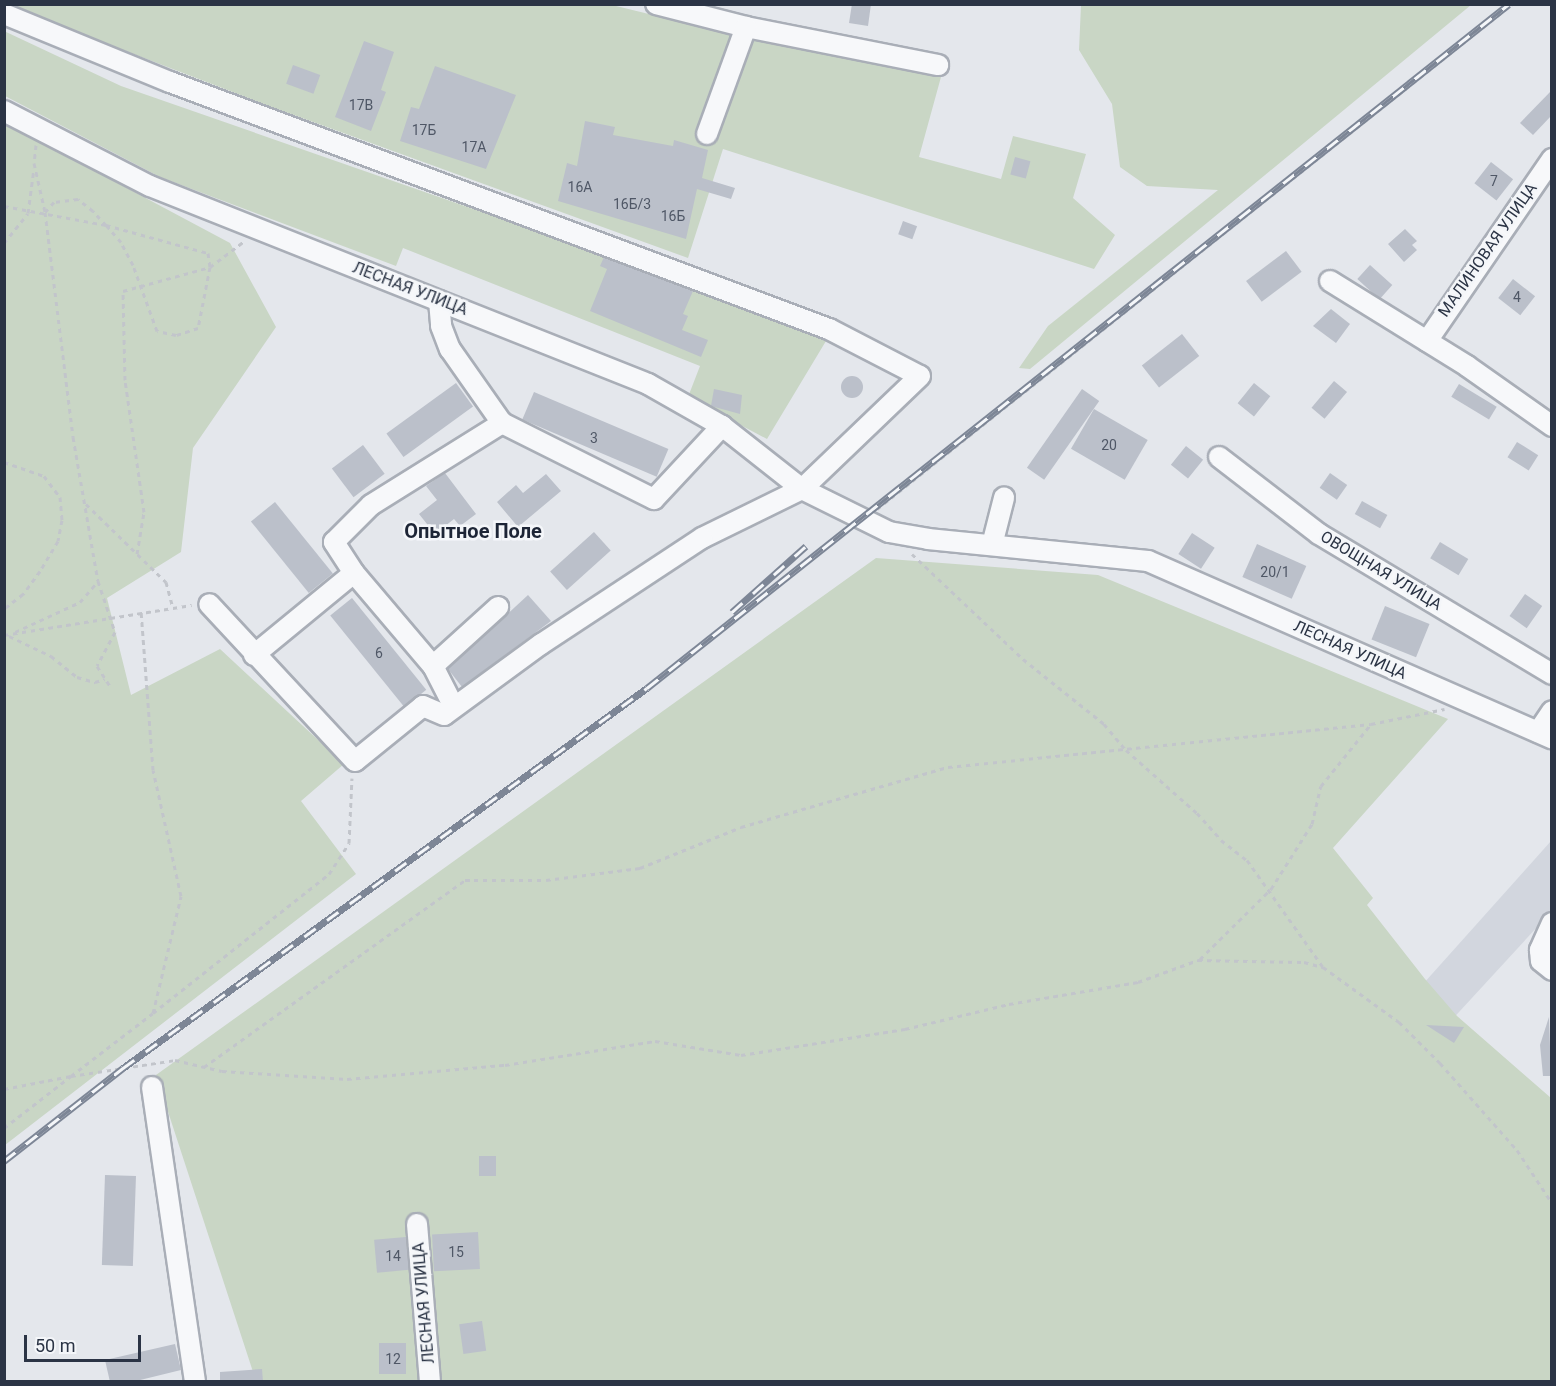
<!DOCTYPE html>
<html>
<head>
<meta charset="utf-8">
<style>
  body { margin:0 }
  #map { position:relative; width:1556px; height:1386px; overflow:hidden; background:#e4e7ec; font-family:Roboto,sans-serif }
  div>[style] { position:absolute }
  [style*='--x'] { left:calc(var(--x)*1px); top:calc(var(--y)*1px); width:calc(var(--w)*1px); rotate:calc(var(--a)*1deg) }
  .built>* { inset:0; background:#d2d6de }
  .green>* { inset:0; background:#c9d6c5 }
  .building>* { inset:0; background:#bbc0ca; transform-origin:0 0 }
  .round { border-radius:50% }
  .path>* { height:3px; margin-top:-1.5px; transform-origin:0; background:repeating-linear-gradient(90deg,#c2c5cb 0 4.5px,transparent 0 9px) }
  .roads { filter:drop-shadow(2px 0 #a9aeb7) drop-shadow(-2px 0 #a9aeb7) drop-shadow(0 2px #a9aeb7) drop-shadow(0 -2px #a9aeb7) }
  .minor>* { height:20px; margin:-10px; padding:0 10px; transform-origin:10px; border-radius:10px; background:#f7f8fa }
  .rail>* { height:7px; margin-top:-3.5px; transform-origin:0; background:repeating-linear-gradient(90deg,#f4f6f9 0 14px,#7d8696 0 28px); box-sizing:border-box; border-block:2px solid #7d8696 }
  span { translate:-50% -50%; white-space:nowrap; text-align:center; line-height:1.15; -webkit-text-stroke:5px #f4f6f9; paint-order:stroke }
  .number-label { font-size:14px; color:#4f5766 }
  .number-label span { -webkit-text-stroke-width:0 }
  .street-label { font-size:16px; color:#2b3445 }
  .quarter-label { font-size:20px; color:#1d2536; font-weight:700 }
  .frame { position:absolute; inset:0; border:6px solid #2b3445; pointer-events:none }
  .scale { position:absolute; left:24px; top:1335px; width:117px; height:27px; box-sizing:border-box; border:3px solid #2b3445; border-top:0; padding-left:8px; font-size:18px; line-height:21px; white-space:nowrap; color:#2b3445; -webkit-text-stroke:4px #f4f6f9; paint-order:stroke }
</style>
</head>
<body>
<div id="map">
  <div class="built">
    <i style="clip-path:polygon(1551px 841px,1551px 912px,1448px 1024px,1415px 993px)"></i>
  </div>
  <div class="green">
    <i style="clip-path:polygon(16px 4px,612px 5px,751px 39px,941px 77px,919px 157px,1001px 179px,1013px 136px,1086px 154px,1073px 198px,1115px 235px,1094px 269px,723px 149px,688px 258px,269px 106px,14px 8px)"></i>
    <i style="clip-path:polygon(1081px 5px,1081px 4px,1471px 5px,1030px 369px,1019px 368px,1048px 326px,1218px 190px,1147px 186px,1120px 167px,1112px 104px,1079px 50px)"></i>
    <i style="clip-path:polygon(4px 31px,121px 86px,597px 252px,826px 341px,767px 439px,688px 397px,700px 366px,403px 248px,396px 266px,160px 177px,5px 96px)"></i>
    <i style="clip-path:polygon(5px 123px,230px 243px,276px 327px,193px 448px,181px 552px,107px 598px,131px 695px,220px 649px,344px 764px,301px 801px,356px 874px,5px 1145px)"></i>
    <i style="clip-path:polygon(876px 558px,1098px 575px,1448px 719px,1333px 848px,1373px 898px,1367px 905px,1425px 979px,1457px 1016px,1551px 1098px,1551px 1381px,256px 1381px,156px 1075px)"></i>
  </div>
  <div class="building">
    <i style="clip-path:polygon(852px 4px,871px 4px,868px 26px,849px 23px)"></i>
    <i style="clip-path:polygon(364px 41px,394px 52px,381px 90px,386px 92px,371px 131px,335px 117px)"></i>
    <i style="left:293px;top:65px;width:29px;height:20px;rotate:20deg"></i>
    <i style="clip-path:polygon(435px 66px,516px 95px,486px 169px,400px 141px,411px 107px,419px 109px)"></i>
    <i style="clip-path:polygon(1551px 91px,1551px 116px,1533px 135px,1520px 123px)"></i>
    <i style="clip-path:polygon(585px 121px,615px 127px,613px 135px,673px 146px,674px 140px,708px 150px,702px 178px,735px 188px,731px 199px,697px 189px,686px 239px,558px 201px,567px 163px,577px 166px)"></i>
    <i style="left:1015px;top:157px;width:16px;height:18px;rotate:15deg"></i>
    <i style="left:1491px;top:162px;width:28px;height:27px;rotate:38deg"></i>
    <i style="left:903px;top:221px;width:15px;height:14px;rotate:20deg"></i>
    <i style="clip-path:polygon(1405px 229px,1417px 241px,1412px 245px,1417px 250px,1404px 262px,1388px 244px)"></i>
    <i style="left:1286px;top:251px;width:26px;height:50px;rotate:53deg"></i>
    <i style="clip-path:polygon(604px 257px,693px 291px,683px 314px,688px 316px,682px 330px,708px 340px,701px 357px,590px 311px,607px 269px,600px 266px)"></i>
    <i style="left:1370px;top:265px;width:30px;height:19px;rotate:42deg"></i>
    <i style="left:1513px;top:279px;width:28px;height:24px;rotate:38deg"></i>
    <i style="clip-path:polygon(1331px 309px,1350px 324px,1336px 343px,1313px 326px)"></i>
    <i style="left:1182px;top:334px;width:28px;height:51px;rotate:52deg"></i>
    <i class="round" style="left:841px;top:376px;width:22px;height:22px"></i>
    <i style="left:1334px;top:381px;width:17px;height:35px;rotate:40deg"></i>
    <i style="left:456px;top:383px;width:29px;height:86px;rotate:54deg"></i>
    <i style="left:1254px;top:383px;width:21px;height:26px;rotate:39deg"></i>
    <i style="left:1459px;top:384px;width:44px;height:15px;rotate:31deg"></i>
    <i style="clip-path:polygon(714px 389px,742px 395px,740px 414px,711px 406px)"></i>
    <i style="left:1082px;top:389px;width:21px;height:96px;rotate:35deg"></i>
    <i style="left:534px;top:392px;width:146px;height:30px;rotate:23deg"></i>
    <i style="left:1094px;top:409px;width:62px;height:46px;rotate:30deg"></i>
    <i style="left:1517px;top:442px;width:25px;height:18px;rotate:32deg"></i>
    <i style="left:363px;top:445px;width:36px;height:39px;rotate:53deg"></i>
    <i style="left:1186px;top:446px;width:22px;height:24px;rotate:39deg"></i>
    <i style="clip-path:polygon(445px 473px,476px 514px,460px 526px,454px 519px,435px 534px,419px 514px,437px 500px,426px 486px)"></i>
    <i style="left:1330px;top:473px;width:21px;height:18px;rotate:35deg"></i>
    <i style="clip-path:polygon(546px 474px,561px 491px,518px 527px,497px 502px,516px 485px,523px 493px)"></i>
    <i style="left:1362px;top:501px;width:29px;height:15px;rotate:29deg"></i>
    <i style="left:275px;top:502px;width:92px;height:31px;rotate:51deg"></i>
    <i style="left:594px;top:532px;width:25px;height:59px;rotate:48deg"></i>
    <i style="left:1192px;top:533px;width:27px;height:25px;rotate:33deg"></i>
    <i style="left:1440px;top:542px;width:33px;height:19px;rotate:31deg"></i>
    <i style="left:1257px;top:544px;width:54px;height:36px;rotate:24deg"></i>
    <i style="left:1525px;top:594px;width:21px;height:27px;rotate:35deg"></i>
    <i style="clip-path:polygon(528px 595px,551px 621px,462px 687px,448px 669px)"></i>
    <i style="left:352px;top:598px;width:118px;height:28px;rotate:51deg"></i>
    <i style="left:1385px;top:606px;width:48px;height:36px;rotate:22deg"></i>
    <i style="clip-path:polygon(1549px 1017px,1551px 1076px,1543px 1076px,1540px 1045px)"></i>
    <i style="clip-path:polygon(1426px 1025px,1464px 1027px,1454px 1043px)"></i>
    <i style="left:496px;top:1156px;width:20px;height:17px;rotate:90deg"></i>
    <i style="left:105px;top:1175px;width:31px;height:90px;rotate:2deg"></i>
    <i style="left:478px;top:1232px;width:37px;height:46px;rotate:87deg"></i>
    <i style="left:406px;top:1237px;width:33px;height:32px;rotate:85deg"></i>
    <i style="left:482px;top:1321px;width:30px;height:23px;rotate:82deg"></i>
    <i style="left:406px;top:1343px;width:31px;height:27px;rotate:90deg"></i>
    <i style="clip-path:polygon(175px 1344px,181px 1370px,132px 1382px,110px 1382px,105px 1360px)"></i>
    <i style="clip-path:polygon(262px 1369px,263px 1382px,220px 1382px,220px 1372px)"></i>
  </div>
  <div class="path">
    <i style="--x:36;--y:145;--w:18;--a:96"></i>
    <i style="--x:34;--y:163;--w:50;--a:77.3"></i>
    <i style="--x:45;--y:212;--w:227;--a:82.9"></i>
    <i style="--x:73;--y:437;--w:146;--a:80.2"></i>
    <i style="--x:98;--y:581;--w:54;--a:71.6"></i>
    <i style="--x:115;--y:632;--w:38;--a:118"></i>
    <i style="--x:97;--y:666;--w:24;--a:57"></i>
    <i style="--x:4;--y:206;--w:104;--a:10.6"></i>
    <i style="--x:106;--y:225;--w:106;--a:15.4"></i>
    <i style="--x:208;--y:253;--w:14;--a:82"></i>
    <i style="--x:210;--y:267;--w:62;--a:101.1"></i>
    <i style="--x:198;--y:328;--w:23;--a:162"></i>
    <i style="--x:176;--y:335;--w:19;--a:-168"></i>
    <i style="--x:157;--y:331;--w:70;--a:-110"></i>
    <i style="--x:133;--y:265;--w:26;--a:-118"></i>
    <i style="--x:121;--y:242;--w:23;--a:-131"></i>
    <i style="--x:106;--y:225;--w:19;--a:-133"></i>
    <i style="--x:93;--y:211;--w:19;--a:-141"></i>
    <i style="--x:78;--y:199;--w:24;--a:173"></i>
    <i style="--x:54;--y:202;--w:13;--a:132"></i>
    <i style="--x:4;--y:243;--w:38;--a:-51"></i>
    <i style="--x:28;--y:213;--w:45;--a:-82.4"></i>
    <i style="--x:4;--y:462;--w:42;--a:19.3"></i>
    <i style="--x:44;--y:476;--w:26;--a:53"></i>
    <i style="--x:60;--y:497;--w:23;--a:85"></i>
    <i style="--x:62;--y:520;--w:21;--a:101"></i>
    <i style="--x:58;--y:541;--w:35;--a:121"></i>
    <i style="--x:40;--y:571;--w:29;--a:126"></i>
    <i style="--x:23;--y:594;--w:24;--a:142"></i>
    <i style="--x:86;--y:504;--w:112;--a:44.3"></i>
    <i style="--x:166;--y:582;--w:24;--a:75"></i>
    <i style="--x:877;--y:509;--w:811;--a:-38.49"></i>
    <i style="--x:137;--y:554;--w:43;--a:-80.5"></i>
    <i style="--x:144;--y:512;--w:133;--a:-98.2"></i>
    <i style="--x:125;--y:380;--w:89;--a:-91.3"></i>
    <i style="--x:123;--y:291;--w:90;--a:-15.4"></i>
    <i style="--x:210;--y:267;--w:41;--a:-37.1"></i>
    <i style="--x:912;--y:554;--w:153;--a:43.4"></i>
    <i style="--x:1023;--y:659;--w:104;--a:38.7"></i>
    <i style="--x:1104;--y:724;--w:34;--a:50"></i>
    <i style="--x:1126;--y:750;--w:95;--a:41.6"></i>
    <i style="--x:1197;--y:813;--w:36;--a:48"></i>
    <i style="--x:1221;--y:840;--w:33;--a:38"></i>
    <i style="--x:1247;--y:860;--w:131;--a:54.6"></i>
    <i style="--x:1323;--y:967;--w:94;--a:35.9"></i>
    <i style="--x:1399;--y:1022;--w:58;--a:45"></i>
    <i style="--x:1440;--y:1063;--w:116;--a:48.5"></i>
    <i style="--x:1517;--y:1150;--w:64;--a:56.6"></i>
    <i style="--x:15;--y:632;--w:72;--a:-24.8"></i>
    <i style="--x:80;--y:602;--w:28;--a:-49"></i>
    <i style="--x:4;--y:635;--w:190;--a:-9.1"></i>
    <i style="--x:9;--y:636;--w:47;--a:25.5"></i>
    <i style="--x:51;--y:656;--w:33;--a:39"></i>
    <i style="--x:77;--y:677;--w:19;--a:16"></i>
    <i style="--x:95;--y:682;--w:10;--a:-17"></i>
    <i style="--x:1200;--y:959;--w:100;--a:-44.6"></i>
    <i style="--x:1271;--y:889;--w:77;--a:-57.8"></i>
    <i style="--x:1312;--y:824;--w:39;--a:-77"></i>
    <i style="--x:1321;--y:786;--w:80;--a:-51.1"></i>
    <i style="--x:153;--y:1013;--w:224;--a:-38.3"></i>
    <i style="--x:329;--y:874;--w:37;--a:-57"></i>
    <i style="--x:349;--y:843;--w:65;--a:-87.4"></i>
    <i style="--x:204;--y:1067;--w:321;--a:-35.6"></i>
    <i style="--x:465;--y:880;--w:81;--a:0"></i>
    <i style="--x:546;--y:880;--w:95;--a:-7.3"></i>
    <i style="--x:640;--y:868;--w:109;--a:-22.1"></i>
    <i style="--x:741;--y:827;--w:216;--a:-16.2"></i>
    <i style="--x:948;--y:767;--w:425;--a:-5.8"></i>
    <i style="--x:1371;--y:724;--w:75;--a:-11.6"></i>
    <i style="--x:4;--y:1089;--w:68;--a:-11"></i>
    <i style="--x:71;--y:1076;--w:103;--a:-37.5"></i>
    <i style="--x:153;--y:1013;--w:120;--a:-76.5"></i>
    <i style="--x:181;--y:896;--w:129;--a:-102.5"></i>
    <i style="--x:153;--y:770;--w:159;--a:-94.3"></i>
    <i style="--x:4;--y:1128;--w:85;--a:-37.8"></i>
    <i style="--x:71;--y:1076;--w:105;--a:-8.7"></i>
    <i style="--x:175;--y:1060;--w:48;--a:13.2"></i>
    <i style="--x:222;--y:1071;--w:125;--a:3.7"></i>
    <i style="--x:347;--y:1079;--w:159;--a:-5.1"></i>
    <i style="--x:505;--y:1065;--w:152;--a:-9.1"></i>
    <i style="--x:655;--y:1041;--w:87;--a:9.2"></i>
    <i style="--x:741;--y:1055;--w:166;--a:-9"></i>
    <i style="--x:905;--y:1029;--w:107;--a:-13.5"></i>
    <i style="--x:1009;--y:1004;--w:131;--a:-9.7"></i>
    <i style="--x:1138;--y:982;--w:64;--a:-20.1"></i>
    <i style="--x:1198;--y:960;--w:106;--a:1.1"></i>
    <i style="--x:1304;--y:962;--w:20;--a:15"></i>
  </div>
  <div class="roads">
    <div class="minor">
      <i style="--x:656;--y:4;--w:93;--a:14.3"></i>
      <i style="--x:746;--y:27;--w:196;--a:11.2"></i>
      <i style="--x:4;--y:14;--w:179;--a:22.3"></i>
      <i style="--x:170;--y:82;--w:704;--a:20.55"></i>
      <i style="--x:829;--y:329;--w:102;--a:27.3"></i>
      <i style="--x:920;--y:376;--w:163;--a:136.2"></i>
      <i style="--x:802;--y:489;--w:111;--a:153.9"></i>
      <i style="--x:702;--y:538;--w:193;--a:146.6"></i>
      <i style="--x:541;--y:644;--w:120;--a:143.8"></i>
      <i style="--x:444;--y:715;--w:23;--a:-157"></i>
      <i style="--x:423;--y:706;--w:87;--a:141"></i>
      <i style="--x:355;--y:761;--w:214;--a:-132.9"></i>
      <i style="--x:4;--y:111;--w:164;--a:27.2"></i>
      <i style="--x:150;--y:186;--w:536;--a:21.68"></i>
      <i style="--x:648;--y:384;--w:85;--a:29.6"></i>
      <i style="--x:722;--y:426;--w:102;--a:38.2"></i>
      <i style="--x:802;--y:489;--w:97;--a:26.3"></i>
      <i style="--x:889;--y:532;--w:40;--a:10"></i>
      <i style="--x:928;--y:539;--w:221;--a:5.7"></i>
      <i style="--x:1148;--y:561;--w:441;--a:23.7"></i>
      <i style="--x:707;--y:134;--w:114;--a:-70"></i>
      <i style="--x:1330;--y:281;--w:161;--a:31.8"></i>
      <i style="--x:1467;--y:366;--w:104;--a:35.2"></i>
      <i style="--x:439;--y:301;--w:25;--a:85"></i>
      <i style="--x:441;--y:326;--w:25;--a:69"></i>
      <i style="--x:450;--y:349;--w:90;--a:54.9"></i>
      <i style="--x:1427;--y:341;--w:221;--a:-55.5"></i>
      <i style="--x:1219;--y:457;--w:126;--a:37.6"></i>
      <i style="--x:1319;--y:534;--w:272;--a:31"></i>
      <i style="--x:992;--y:545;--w:49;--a:-75.7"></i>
      <i style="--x:354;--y:573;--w:122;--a:49.7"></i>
      <i style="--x:433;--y:666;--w:46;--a:62.9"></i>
      <i style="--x:254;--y:655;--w:129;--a:-39.4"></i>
      <i style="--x:354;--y:573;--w:37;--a:-123"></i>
      <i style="--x:334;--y:542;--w:52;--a:-45"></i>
      <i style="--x:371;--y:505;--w:155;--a:-32"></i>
      <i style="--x:502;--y:423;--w:170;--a:26.6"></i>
      <i style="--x:654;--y:499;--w:100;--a:-47"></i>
      <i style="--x:433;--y:666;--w:88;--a:-42.2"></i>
      <i style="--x:1538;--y:732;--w:25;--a:-56"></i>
      <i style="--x:1552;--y:923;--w:30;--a:114"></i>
      <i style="--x:1540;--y:950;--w:11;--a:85"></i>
      <i style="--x:1541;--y:961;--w:14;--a:39"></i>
      <i style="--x:152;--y:1087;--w:298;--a:81.7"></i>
      <i style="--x:417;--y:1224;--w:159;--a:85.3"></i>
    </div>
  </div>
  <div class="rail">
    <i style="--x:732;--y:612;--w:99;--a:-41.7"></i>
    <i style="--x:4;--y:1161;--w:151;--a:-38"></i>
    <i style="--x:123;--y:1068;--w:647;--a:-35.95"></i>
    <i style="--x:647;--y:688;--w:1100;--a:-38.43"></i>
  </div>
  <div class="number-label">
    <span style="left:361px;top:105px">17В</span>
    <span style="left:424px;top:130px">17Б</span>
    <span style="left:474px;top:147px">17А</span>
    <span style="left:1494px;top:181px">7</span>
    <span style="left:580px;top:187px">16А</span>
    <span style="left:632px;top:204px">16Б/3</span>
    <span style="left:673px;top:216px">16Б</span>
    <span style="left:1517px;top:297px">4</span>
    <span style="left:594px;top:438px">3</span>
    <span style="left:1109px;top:445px">20</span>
    <span style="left:1275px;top:572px">20/1</span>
    <span style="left:379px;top:653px">6</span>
    <span style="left:456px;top:1252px">15</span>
    <span style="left:393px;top:1256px">14</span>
    <span style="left:393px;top:1359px">12</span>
  </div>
  <div class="street-label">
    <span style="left:1488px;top:250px;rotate:-55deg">МАЛИНОВАЯ УЛИЦА</span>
    <span style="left:410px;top:289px;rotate:21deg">ЛЕСНАЯ УЛИЦА</span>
    <span style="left:1381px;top:571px;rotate:31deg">ОВОЩНАЯ УЛИЦА</span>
    <span style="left:1350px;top:650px;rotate:24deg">ЛЕСНАЯ УЛИЦА</span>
    <span style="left:424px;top:1303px;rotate:-95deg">ЛЕСНАЯ УЛИЦА</span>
  </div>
  <div class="quarter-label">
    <span style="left:473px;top:531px">Опытное Поле</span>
  </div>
  <div class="frame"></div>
  <div class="scale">50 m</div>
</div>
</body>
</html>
